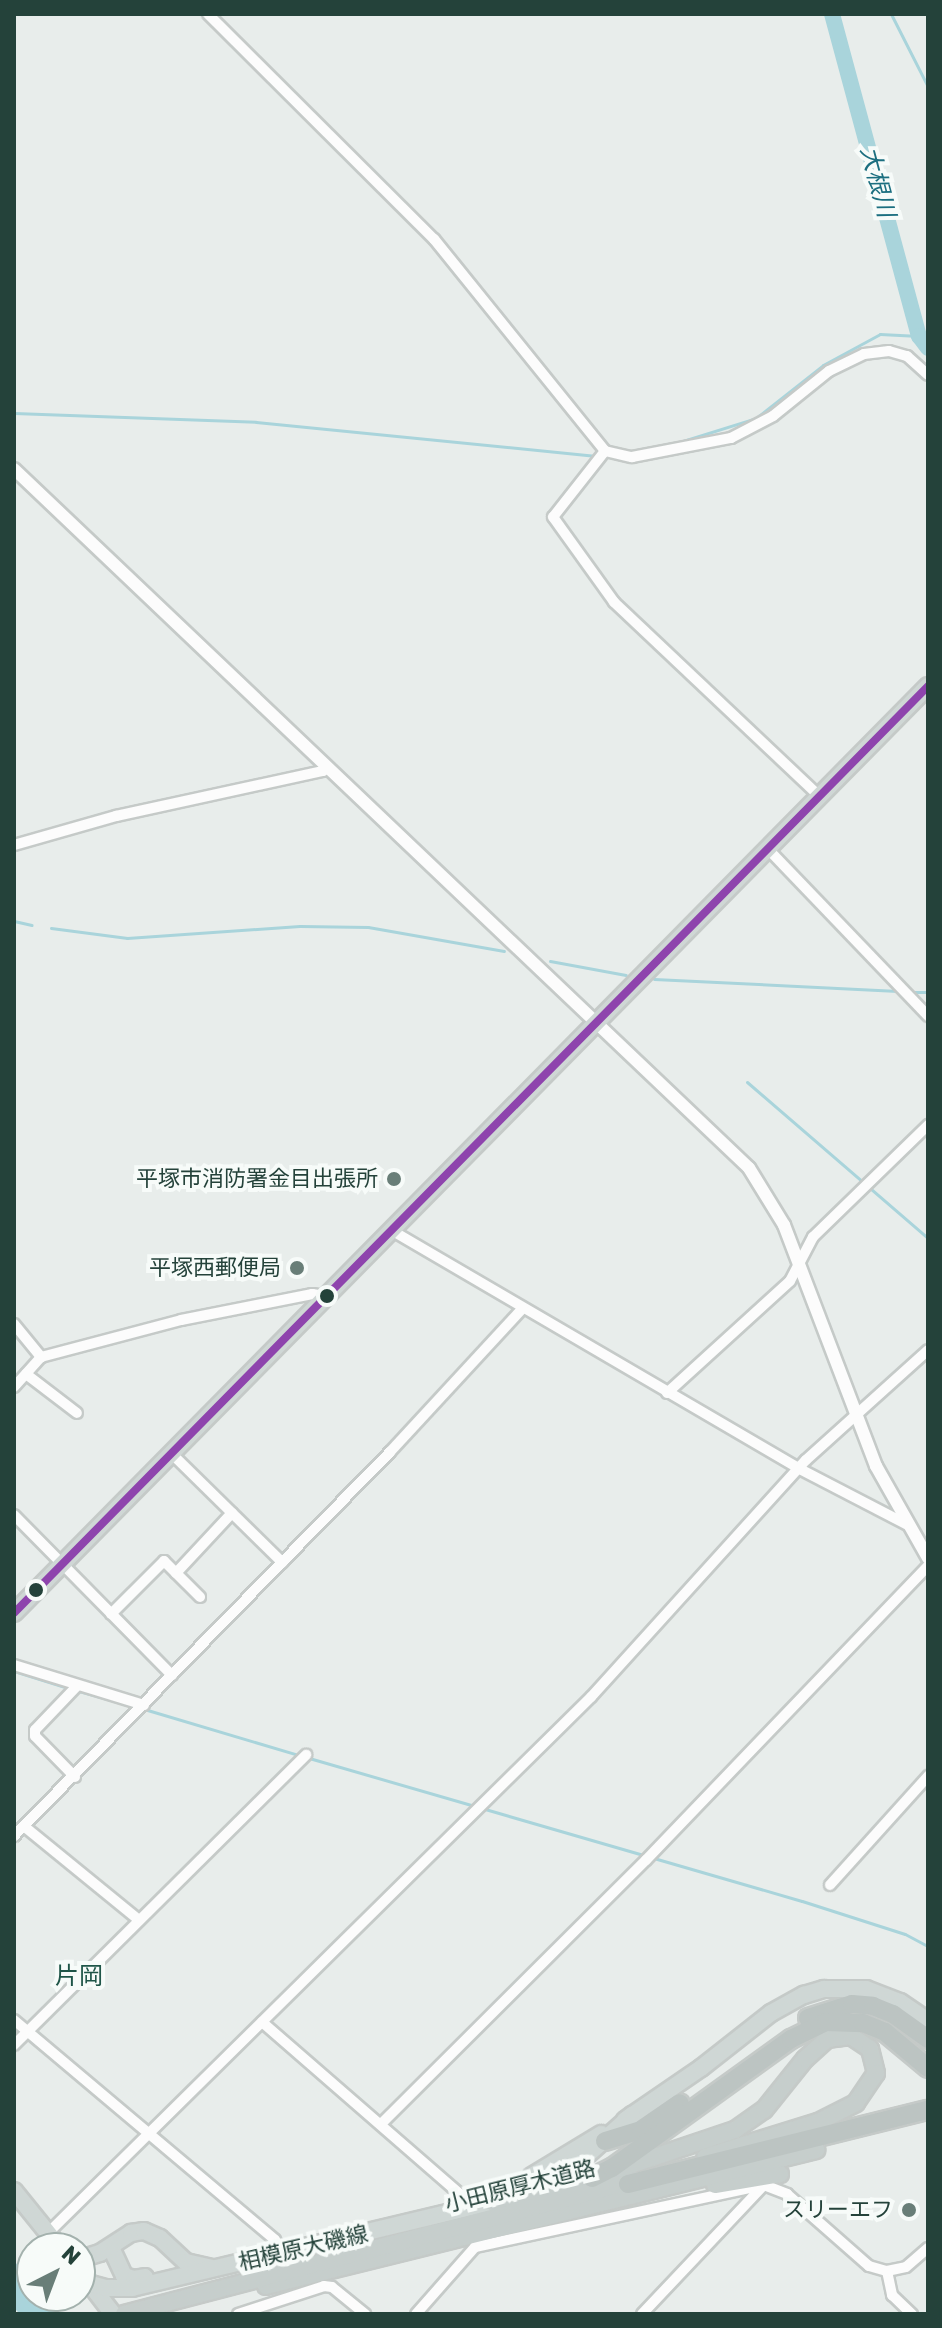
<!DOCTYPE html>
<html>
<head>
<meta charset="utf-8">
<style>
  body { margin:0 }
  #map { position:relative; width:942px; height:2328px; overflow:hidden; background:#e8edeb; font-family:Rubik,"Noto Sans JP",sans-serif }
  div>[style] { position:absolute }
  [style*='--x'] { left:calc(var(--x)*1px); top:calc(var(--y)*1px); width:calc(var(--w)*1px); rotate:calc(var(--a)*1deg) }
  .water>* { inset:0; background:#a9d4db }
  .stream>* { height:3px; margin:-1.5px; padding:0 1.5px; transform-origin:1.5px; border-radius:1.5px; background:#a9d4db }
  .river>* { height:16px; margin:-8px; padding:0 8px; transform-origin:8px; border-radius:8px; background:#a9d4db }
  .roads { filter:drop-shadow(2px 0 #c5cac8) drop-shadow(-2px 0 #c5cac8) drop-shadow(0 2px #c5cac8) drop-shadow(0 -2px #c5cac8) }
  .minor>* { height:10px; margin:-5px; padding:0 5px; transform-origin:5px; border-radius:5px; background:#fcfcfc }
  .tertiary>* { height:12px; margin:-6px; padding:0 6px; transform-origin:6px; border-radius:6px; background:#fcfcfc }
  .primary>* { height:16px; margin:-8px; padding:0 8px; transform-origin:8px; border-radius:8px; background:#cfd7d5 }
  .trunk>* { height:16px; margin:-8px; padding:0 8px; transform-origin:8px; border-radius:8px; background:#c6cecc }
  .motorway>* { height:18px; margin:-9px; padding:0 9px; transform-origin:9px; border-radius:9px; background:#bcc4c2 }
  .bus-1>* { height:8px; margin:-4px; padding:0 4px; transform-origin:4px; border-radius:4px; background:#8e44ad }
  .dots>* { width:22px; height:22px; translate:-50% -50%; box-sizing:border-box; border:4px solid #f7fbf9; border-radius:50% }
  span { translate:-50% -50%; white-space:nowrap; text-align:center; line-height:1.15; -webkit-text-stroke:8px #f7fbf9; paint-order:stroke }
  .poi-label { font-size:22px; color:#24423a }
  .right { translate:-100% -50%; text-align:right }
  .street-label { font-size:22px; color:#24423a }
  .water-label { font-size:24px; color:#1c6f80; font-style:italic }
  .neighbourhood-label { font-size:24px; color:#1f5548 }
  .frame { position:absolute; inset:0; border:16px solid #24423a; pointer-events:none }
  .north { position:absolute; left:16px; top:2232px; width:80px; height:80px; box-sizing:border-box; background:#f7fbf9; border:2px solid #a3b1ad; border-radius:50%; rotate:42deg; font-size:22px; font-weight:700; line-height:32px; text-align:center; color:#24423a }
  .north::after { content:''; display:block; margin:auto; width:28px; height:36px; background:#697e78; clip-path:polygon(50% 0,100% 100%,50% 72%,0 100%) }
</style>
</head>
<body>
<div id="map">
  <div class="water">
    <i style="clip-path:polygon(14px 2261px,32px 2281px,32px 2296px,45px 2296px,60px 2314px,20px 2314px,14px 2308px)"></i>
  </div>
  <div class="stream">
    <i style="--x:891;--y:14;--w:82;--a:63.1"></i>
    <i style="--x:14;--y:413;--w:242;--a:2.1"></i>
    <i style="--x:256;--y:422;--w:342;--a:5.7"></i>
    <i style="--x:670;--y:445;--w:90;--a:-17.4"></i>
    <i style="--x:756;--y:418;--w:85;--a:-38.3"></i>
    <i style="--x:823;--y:365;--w:65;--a:-28.5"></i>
    <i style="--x:880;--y:334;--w:39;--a:3"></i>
    <i style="--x:631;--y:452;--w:16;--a:-11"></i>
    <i style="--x:14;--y:921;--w:18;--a:13"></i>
    <i style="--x:51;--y:928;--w:77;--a:7.5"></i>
    <i style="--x:127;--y:938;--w:173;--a:-4"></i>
    <i style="--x:300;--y:926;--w:68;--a:0.8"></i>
    <i style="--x:368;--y:927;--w:138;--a:10"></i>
    <i style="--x:550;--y:961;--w:77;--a:10.4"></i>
    <i style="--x:654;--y:979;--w:244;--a:2.8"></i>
    <i style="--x:910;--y:992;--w:18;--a:0"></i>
    <i style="--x:747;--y:1082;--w:239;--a:40.8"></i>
    <i style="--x:14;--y:1671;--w:60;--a:17.5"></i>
    <i style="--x:79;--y:1691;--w:32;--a:16"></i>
    <i style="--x:144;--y:1709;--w:165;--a:16.6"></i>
    <i style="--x:309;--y:1758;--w:513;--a:16.18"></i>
    <i style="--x:802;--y:1901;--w:108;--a:17.8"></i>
    <i style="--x:905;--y:1934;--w:26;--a:28"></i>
  </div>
  <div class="river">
    <i style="--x:832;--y:14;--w:334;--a:74.9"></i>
    <i style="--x:919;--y:336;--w:15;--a:53"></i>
  </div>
  <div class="roads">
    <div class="minor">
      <i style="--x:208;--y:14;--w:319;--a:44.9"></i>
      <i style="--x:434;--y:239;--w:272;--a:51.1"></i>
      <i style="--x:605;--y:451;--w:28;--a:13"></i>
      <i style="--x:632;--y:457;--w:101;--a:-10.9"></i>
      <i style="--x:731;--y:438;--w:47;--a:-27.6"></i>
      <i style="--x:773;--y:416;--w:72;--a:-38.8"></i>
      <i style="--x:829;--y:371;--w:39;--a:-26"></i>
      <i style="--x:864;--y:354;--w:25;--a:-7"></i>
      <i style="--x:889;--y:351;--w:19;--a:16"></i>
      <i style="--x:907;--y:356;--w:28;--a:42"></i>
      <i style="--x:605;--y:451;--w:84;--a:128.2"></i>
      <i style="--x:553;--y:517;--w:105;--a:54.3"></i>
      <i style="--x:614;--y:602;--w:282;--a:43.4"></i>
      <i style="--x:14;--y:845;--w:106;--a:-15.9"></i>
      <i style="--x:116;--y:816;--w:212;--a:-12.3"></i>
      <i style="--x:323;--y:771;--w:6;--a:-51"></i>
      <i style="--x:767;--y:848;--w:233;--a:46.2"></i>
      <i style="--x:391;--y:1230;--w:471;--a:30.3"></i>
      <i style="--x:798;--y:1468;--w:122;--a:27.4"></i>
      <i style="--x:14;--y:1324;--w:43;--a:50.7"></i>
      <i style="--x:26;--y:1374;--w:64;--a:37.4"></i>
      <i style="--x:14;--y:1387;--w:40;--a:-48"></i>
      <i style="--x:41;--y:1357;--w:145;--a:-14.8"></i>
      <i style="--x:181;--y:1320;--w:134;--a:-11.2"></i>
      <i style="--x:312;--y:1294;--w:14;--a:8"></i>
      <i style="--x:667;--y:1393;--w:166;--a:-42.3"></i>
      <i style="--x:790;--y:1281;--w:50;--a:-62.4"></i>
      <i style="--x:813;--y:1237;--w:161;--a:-44.2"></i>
      <i style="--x:171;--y:1453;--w:156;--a:44.5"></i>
      <i style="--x:14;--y:1515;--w:225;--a:45.4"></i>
      <i style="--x:176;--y:1573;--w:82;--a:-47"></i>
      <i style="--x:111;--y:1614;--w:75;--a:-45"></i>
      <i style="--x:164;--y:1561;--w:51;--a:45"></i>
      <i style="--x:14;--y:1665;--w:136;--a:17.1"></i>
      <i style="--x:75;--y:1777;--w:57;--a:-134.3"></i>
      <i style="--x:35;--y:1736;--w:6;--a:-90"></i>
      <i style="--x:35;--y:1730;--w:61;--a:-46.3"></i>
      <i style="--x:25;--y:1827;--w:147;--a:39.2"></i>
      <i style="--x:14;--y:1836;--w:537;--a:-45.6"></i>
      <i style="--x:390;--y:1452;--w:196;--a:-47.3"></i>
      <i style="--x:830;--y:1885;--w:147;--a:-48"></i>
      <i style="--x:14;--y:2020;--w:341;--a:40.1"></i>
      <i style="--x:275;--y:2240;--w:13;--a:63"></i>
      <i style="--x:262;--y:2022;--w:281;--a:41"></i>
      <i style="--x:14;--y:2045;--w:412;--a:-44.8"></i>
      <i style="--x:381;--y:2124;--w:374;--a:-44.9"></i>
      <i style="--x:646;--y:1860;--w:407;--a:-46.2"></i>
      <i style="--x:48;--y:2233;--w:763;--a:-44.63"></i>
      <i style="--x:591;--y:1697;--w:320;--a:-47.8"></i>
      <i style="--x:806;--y:1460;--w:164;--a:-42"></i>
      <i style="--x:887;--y:2271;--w:25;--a:78"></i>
      <i style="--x:892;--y:2295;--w:28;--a:44"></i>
      <i style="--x:238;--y:2314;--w:90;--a:-18"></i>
      <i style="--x:324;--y:2286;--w:8;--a:7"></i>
      <i style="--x:332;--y:2287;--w:43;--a:39.3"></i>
      <i style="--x:416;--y:2314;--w:89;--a:-48.6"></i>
      <i style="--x:475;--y:2247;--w:296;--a:-12.1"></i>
      <i style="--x:764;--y:2185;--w:25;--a:21"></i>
      <i style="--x:787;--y:2194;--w:109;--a:41.3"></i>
      <i style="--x:869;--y:2266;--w:19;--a:16"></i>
      <i style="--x:887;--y:2271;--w:19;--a:-12"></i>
      <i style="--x:906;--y:2267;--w:29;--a:-41"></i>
      <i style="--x:642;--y:2314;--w:178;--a:-46.6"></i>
    </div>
    <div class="tertiary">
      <i style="--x:14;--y:469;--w:1014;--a:43.56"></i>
      <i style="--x:749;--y:1168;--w:67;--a:58.4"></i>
      <i style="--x:784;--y:1225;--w:258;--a:69.1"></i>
      <i style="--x:876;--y:1466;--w:106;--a:60.5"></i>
    </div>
    <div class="primary">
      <i style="--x:14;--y:1613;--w:1302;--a:-45.4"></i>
      <i style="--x:625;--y:2120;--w:92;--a:-34.4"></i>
      <i style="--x:701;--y:2068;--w:89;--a:-38.2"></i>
      <i style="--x:771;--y:2013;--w:38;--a:-29"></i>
      <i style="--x:804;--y:1995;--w:21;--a:-17"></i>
      <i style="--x:824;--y:1989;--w:42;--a:0"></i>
      <i style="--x:866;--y:1989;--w:36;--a:21"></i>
      <i style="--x:900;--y:2002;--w:34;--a:34"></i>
      <i style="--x:532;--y:2176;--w:81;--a:-31.3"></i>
      <i style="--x:14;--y:2191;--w:73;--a:51.1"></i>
      <i style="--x:113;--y:2252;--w:26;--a:65"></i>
      <i style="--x:124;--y:2276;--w:10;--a:17"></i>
      <i style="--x:134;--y:2279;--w:11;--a:-10"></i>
      <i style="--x:80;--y:2259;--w:21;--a:-17"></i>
      <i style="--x:100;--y:2253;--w:37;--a:-33"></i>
      <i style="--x:131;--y:2233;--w:13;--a:-9"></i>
      <i style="--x:144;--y:2231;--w:17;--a:24"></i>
      <i style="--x:160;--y:2238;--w:35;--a:43"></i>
      <i style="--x:186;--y:2262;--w:26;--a:13"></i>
      <i style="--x:80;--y:2271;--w:54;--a:52.5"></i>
      <i style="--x:91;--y:2284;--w:16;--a:15"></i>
      <i style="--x:106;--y:2288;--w:26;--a:0"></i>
      <i style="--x:132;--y:2288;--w:370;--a:-13.4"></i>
      <i style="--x:492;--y:2202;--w:40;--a:-21"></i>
      <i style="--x:529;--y:2188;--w:54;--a:-26.6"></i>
      <i style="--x:577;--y:2164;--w:74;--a:-41.7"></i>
    </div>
    <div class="trunk">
      <i style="--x:715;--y:2185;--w:66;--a:-9.6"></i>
      <i style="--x:492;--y:2202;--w:103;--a:-13.5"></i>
      <i style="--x:592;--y:2178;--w:151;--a:-18.6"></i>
      <i style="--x:735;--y:2130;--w:35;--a:-35"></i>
      <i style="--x:764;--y:2110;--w:65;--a:-51.2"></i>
      <i style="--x:805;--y:2059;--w:30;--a:-42"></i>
      <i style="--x:827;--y:2039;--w:24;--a:-7"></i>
      <i style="--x:851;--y:2036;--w:23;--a:34"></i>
      <i style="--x:870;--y:2049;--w:25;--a:76"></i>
      <i style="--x:876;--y:2073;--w:36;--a:124"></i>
      <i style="--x:856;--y:2103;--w:42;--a:153.4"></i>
      <i style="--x:818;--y:2122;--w:118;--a:162.8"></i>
      <i style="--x:266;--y:2286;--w:567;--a:-13.89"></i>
      <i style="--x:124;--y:2314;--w:530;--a:-14.64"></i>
    </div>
    <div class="motorway">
      <i style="--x:808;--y:2018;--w:46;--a:-17.7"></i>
      <i style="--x:852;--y:2004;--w:21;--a:5"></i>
      <i style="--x:873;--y:2006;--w:22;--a:22"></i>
      <i style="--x:893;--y:2014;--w:43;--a:35.5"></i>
      <i style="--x:605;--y:2141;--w:38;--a:-17"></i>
      <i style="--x:641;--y:2130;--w:47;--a:-34.7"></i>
      <i style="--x:592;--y:2178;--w:22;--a:-27"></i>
      <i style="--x:612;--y:2168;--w:221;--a:-35.8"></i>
      <i style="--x:791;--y:2039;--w:39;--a:-26"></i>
      <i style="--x:826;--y:2022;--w:37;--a:2"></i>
      <i style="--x:863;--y:2023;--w:24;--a:22"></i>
      <i style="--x:885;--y:2032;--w:56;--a:39.9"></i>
      <i style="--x:628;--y:2184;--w:309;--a:-13.9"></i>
    </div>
  </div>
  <div class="bus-1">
    <i style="--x:14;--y:1613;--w:1302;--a:-45.4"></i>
  </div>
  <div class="dots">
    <i style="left:394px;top:1179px;background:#697e78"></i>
    <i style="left:297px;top:1268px;background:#697e78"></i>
    <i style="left:327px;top:1296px;background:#24423a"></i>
    <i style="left:36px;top:1590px;background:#24423a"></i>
    <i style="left:909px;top:2210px;background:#697e78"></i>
  </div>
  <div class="poi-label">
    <span class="right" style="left:378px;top:1179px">平塚市消防署金目出張所</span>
    <span class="right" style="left:281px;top:1268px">平塚西郵便局</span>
    <span class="right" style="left:893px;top:2210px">スリーエフ</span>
  </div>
  <div class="street-label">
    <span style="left:520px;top:2186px;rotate:-14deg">小田原厚木道路</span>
    <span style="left:303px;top:2248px;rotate:-13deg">相模原大磯線</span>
  </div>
  <div class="water-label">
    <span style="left:877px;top:182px;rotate:75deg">大根川</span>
  </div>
  <div class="neighbourhood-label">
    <span style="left:79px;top:1977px">片岡</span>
  </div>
  <div class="frame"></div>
  <div class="north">N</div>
</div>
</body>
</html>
